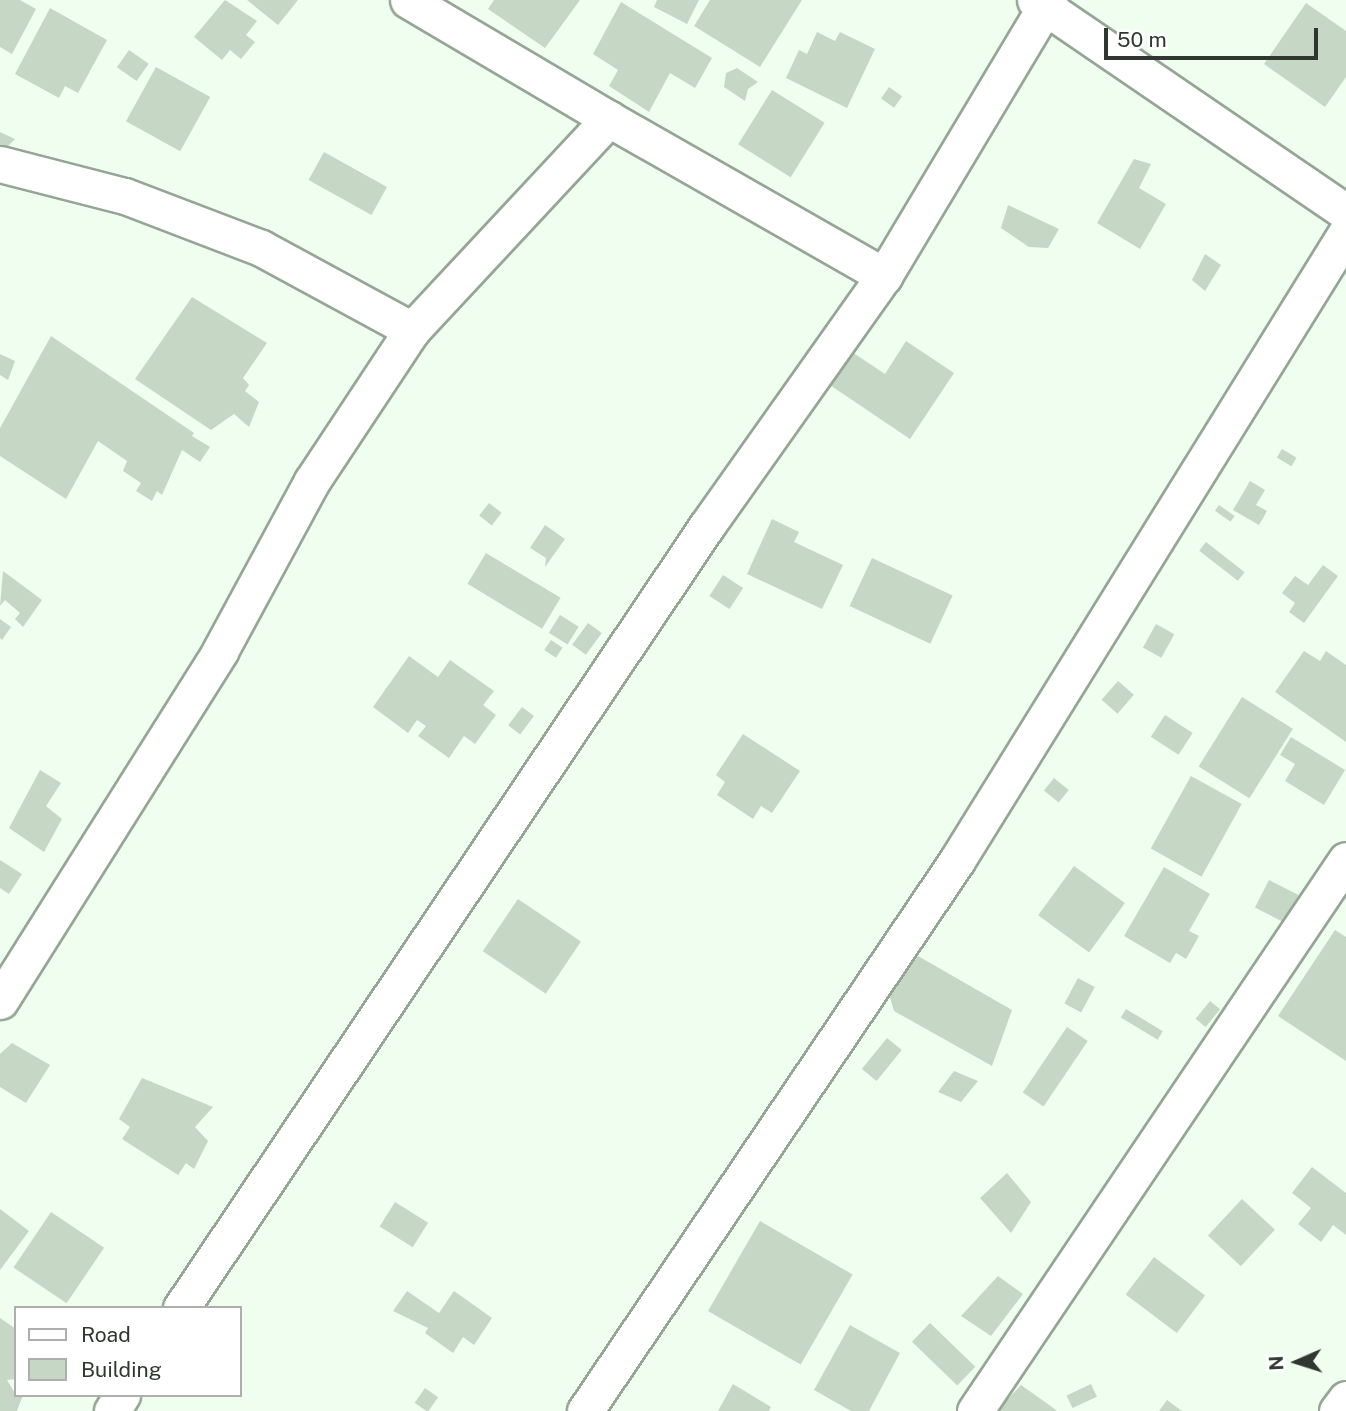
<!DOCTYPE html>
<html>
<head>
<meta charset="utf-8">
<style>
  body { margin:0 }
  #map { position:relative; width:1346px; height:1411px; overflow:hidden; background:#f0fef0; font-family:"Public Sans",sans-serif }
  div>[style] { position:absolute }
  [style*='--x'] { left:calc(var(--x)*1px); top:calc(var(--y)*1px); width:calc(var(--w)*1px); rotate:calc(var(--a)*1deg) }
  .building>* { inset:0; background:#c6d7c6; transform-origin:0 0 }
  .roads { filter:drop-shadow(2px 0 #95a695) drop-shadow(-2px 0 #95a695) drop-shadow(0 2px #95a695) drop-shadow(0 -2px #95a695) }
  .minor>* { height:35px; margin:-17.5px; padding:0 17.5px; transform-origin:17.5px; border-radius:17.5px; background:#fff }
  span { translate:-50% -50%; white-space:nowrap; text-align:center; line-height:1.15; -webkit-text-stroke:7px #fff; paint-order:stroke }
  .legend { position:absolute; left:14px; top:1306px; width:228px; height:91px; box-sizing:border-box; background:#fff; border:2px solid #acafac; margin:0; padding:9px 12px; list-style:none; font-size:21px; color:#303730 }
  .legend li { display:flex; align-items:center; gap:14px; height:35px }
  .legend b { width:35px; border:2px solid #acafac }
  .north { position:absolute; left:1262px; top:1327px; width:70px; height:70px; -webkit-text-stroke:5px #fff; paint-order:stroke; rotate:267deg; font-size:19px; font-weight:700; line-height:28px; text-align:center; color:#303730 }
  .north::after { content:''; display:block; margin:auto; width:24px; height:32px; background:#303730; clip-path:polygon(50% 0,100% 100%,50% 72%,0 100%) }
  .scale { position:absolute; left:1104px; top:28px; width:214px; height:32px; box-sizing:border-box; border:4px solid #303730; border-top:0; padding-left:9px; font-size:21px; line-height:24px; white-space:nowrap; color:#303730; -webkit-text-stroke:5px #fff; paint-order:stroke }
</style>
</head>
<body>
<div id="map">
  <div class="building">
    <i style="clip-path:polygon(0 0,20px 0,36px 9px,12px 54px,0 47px)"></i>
    <i style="clip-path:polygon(225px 0,257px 21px,246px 35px,255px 42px,241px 59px,230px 50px,222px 60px,194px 37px)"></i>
    <i style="clip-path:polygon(247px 0,298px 0,278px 25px)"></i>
    <i style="clip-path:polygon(494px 0,580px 0,545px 48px,488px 9px)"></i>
    <i style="clip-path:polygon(657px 0,699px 0,687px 24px,654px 7px)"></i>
    <i style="clip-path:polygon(710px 0,802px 0,760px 67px,694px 26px)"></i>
    <i style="clip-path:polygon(621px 2px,712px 58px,695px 88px,670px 73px,649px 112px,609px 86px,618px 70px,593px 54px)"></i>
    <i style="clip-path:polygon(1306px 3px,1346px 31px,1346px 77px,1325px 107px,1264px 64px)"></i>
    <i style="clip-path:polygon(50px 8px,107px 40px,78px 93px,65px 86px,59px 98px,15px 74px)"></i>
    <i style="clip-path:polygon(817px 32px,835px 41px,840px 32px,875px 49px,847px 108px,786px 78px,799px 50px,807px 54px)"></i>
    <i style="left:129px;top:50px;width:24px;height:21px;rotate:35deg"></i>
    <i style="left:156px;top:67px;width:62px;height:62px;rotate:29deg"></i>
    <i style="clip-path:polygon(737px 68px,758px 82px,748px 89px,745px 101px,724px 87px,726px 73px)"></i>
    <i style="left:889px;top:87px;width:16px;height:14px;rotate:35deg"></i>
    <i style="left:772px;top:90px;width:62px;height:64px;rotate:32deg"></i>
    <i style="clip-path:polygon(0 132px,15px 139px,8px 146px,7px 158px,0 155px)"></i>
    <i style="left:324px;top:152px;width:72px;height:32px;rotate:29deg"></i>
    <i style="clip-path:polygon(1134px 159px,1151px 164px,1139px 188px,1166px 204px,1140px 249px,1097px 223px)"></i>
    <i style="clip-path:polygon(1008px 205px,1059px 229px,1048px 248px,1029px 247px,1001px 228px)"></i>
    <i style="clip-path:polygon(1205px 254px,1221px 265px,1205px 291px,1192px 280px)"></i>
    <i style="clip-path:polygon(192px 297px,267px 343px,243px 378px,249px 385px,245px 391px,259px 402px,249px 427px,234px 414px,211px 430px,135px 379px)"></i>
    <i style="clip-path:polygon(51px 336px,194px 433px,192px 436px,210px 447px,200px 462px,182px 450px,162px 495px,157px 491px,152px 501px,136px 491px,141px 483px,123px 471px,127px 461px,98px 441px,66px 499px,0 456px,0 428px)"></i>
    <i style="clip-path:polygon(906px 341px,954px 373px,910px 439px,818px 377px,840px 344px,885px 374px)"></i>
    <i style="clip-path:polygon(0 354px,15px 361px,8px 380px,0 375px)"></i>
    <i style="left:1282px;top:449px;width:17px;height:10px;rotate:31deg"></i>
    <i style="clip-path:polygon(1250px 481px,1265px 490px,1256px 505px,1267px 511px,1259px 525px,1233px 510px)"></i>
    <i style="left:489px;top:503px;width:16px;height:16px;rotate:38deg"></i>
    <i style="left:1219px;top:505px;width:19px;height:7px;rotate:35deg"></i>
    <i style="clip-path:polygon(772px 519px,799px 532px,794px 542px,843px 565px,822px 609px,747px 574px)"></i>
    <i style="clip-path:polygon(545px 525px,565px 539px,545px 567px,546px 558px,530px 548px)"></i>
    <i style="left:1206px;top:542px;width:49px;height:11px;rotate:38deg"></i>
    <i style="left:486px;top:553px;width:87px;height:36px;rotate:31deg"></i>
    <i style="left:872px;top:558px;width:89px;height:53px;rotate:25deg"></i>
    <i style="clip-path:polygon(1323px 565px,1338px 576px,1304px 623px,1289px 612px,1295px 603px,1282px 593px,1295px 576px,1308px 585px)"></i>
    <i style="clip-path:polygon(3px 571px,42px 600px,23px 627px,15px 619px,20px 613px,5px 600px,0 606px)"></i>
    <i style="left:723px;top:575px;width:24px;height:25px;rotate:33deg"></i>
    <i style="left:560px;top:615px;width:22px;height:21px;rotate:32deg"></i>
    <i style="clip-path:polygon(0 619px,11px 627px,2px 640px,0 638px)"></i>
    <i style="left:588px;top:623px;width:17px;height:27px;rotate:36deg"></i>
    <i style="left:1156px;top:624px;width:21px;height:27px;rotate:29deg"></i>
    <i style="left:551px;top:640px;width:14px;height:12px;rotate:34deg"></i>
    <i style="clip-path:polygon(1304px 651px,1320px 661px,1326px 651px,1346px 665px,1346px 742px,1275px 692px)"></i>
    <i style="clip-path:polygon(409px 656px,438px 677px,450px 660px,494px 691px,483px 705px,496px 715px,475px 744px,464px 736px,449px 758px,418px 736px,426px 726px,417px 720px,408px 733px,373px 707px)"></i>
    <i style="left:1118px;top:681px;width:21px;height:25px;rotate:41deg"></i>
    <i style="left:1242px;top:697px;width:60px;height:82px;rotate:32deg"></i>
    <i style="left:522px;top:707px;width:15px;height:23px;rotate:37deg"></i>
    <i style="left:1165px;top:715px;width:33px;height:26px;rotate:33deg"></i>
    <i style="clip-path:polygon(743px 734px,800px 771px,772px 813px,761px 806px,753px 819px,717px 795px,725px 782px,716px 775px)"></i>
    <i style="clip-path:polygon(1291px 737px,1345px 770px,1324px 805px,1285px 781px,1295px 764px,1280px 755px)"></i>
    <i style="clip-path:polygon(40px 770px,61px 783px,46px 806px,62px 819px,44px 852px,9px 828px)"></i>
    <i style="left:1191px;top:776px;width:58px;height:83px;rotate:29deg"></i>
    <i style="left:1054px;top:778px;width:19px;height:16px;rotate:39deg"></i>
    <i style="clip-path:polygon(0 860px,22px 874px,9px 894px,0 888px)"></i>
    <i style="left:1074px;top:866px;width:63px;height:61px;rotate:36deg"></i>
    <i style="clip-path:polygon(1164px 867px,1210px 894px,1189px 931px,1199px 936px,1186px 959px,1176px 953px,1170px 963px,1124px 936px)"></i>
    <i style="left:1269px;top:880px;width:33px;height:31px;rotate:27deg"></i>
    <i style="left:518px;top:899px;width:76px;height:63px;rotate:34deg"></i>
    <i style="clip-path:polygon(1335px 930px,1346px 937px,1346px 1061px,1278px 1016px)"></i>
    <i style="clip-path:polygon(918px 956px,1012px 1010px,992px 1066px,894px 1011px,889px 994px)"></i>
    <i style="left:1078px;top:978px;width:19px;height:29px;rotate:28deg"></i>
    <i style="left:1210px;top:1001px;width:13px;height:23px;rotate:39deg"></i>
    <i style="left:1126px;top:1009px;width:43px;height:10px;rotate:31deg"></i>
    <i style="left:1067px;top:1027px;width:25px;height:79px;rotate:34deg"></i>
    <i style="left:887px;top:1038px;width:19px;height:40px;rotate:39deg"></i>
    <i style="clip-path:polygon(12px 1043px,50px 1065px,26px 1103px,0 1087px,0 1054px)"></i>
    <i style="clip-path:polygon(954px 1071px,978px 1081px,961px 1102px,938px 1092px)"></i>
    <i style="clip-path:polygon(142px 1078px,213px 1107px,195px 1127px,208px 1141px,194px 1169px,186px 1163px,178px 1175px,122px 1139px,130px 1127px,119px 1119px)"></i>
    <i style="clip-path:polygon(1312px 1167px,1346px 1193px,1346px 1235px,1333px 1225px,1321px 1242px,1298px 1224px,1311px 1208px,1292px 1193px)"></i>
    <i style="clip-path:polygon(1007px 1173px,1031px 1202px,1011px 1233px,980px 1198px)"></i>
    <i style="left:1242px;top:1199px;width:45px;height:50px;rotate:43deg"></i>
    <i style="left:395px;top:1202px;width:39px;height:29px;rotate:32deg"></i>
    <i style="clip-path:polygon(0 1209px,29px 1231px,0 1270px)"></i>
    <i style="left:51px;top:1212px;width:64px;height:67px;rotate:34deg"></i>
    <i style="left:760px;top:1221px;width:107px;height:104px;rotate:30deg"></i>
    <i style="left:1154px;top:1257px;width:64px;height:47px;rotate:37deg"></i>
    <i style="clip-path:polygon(998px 1276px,1023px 1294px,991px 1336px,961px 1316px)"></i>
    <i style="clip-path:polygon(407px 1291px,439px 1313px,454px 1291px,492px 1318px,474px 1345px,463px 1337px,453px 1353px,425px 1333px,428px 1328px,393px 1311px)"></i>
    <i style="clip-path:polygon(0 1318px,16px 1329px,16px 1379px,7px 1380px,16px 1395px,23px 1395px,17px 1411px,0 1411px)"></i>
    <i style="left:930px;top:1323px;width:63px;height:26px;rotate:44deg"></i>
    <i style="clip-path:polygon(850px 1325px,900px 1353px,869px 1411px,851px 1411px,814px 1390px)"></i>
    <i style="clip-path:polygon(733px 1384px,771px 1407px,769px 1411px,718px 1411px)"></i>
    <i style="left:1091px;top:1384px;width:14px;height:27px;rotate:65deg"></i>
    <i style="clip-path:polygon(1021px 1385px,1052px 1407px,1057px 1411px,997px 1411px)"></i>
    <i style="left:425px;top:1388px;width:16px;height:18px;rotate:35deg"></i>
    <i style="clip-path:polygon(1167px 1400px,1182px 1411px,1159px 1411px)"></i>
  </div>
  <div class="roads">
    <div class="minor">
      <i style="--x:408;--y:0;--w:234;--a:30.6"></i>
      <i style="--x:1035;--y:0;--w:376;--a:34.3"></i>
      <i style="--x:0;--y:164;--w:129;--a:14.4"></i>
      <i style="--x:125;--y:196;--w:146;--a:20.9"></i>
      <i style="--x:261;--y:248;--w:172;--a:28.5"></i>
      <i style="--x:0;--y:1001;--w:413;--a:-57.8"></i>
      <i style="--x:220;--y:651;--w:193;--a:-61.6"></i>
      <i style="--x:312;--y:481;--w:181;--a:-56.5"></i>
      <i style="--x:412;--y:330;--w:289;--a:-47"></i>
      <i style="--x:609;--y:119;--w:317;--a:29.7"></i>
      <i style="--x:181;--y:1308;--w:941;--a:-56.09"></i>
      <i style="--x:706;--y:527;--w:308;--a:-54.7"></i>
      <i style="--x:884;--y:276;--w:322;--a:-59.1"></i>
      <i style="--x:112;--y:1411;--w:19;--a:-58"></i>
      <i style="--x:585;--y:1411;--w:663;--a:-55.95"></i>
      <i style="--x:956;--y:862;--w:740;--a:-58.2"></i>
      <i style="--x:975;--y:1411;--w:664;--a:-56.05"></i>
      <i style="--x:1337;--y:1411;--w:15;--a:-53"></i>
    </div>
  </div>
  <ul class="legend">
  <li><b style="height:9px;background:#fff"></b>Road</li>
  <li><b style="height:19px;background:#c6d7c6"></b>Building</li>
  </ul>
  <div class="north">N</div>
  <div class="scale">50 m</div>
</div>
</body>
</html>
